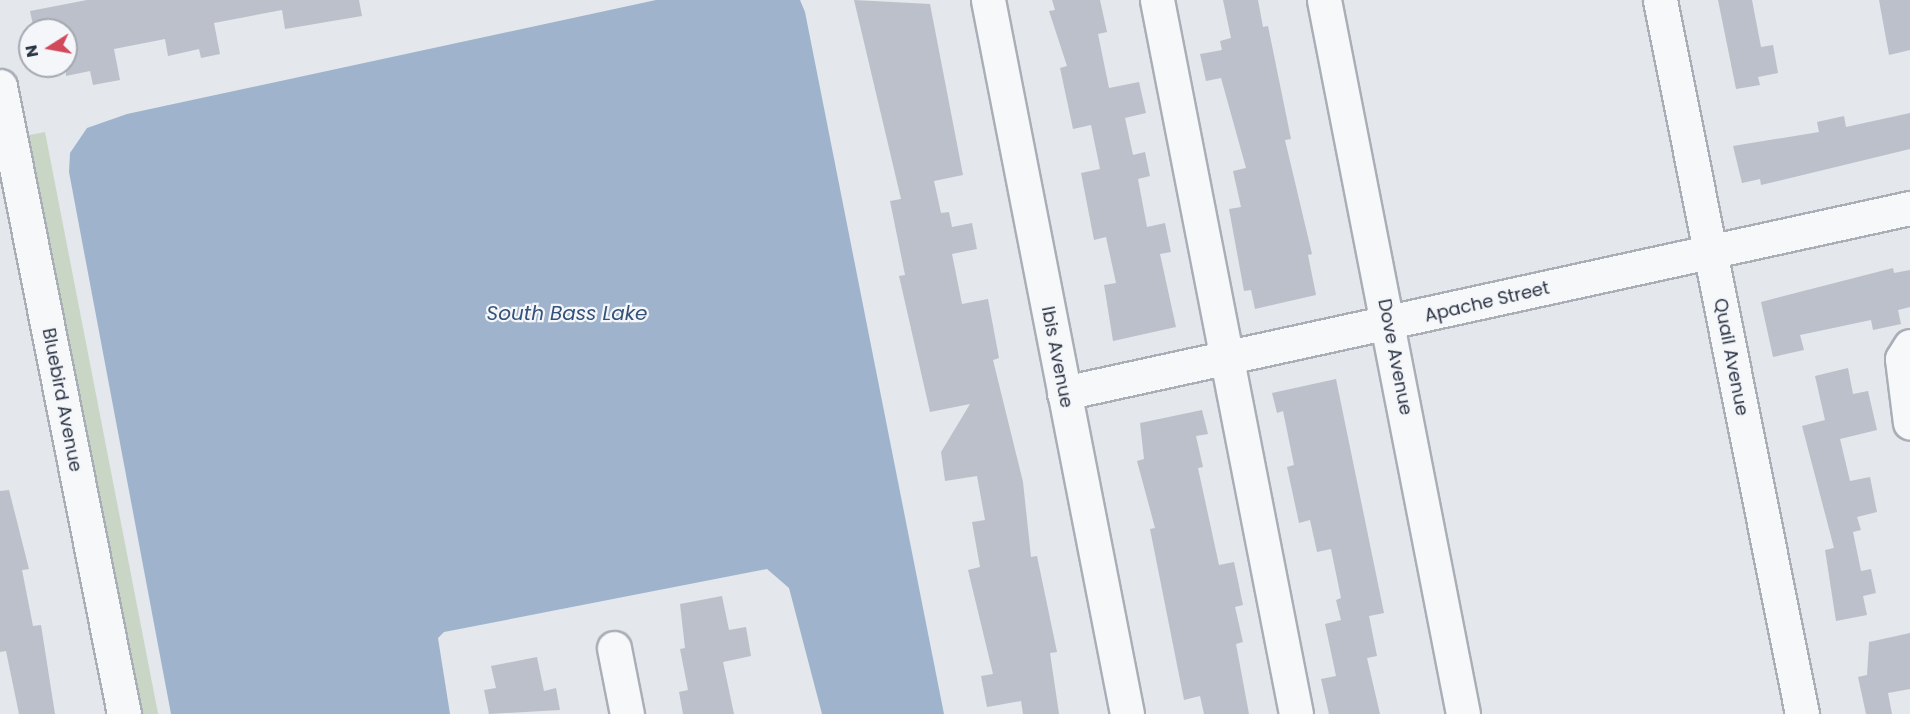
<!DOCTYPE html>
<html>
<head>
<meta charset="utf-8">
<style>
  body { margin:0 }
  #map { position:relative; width:1910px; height:714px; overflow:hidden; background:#e4e7ec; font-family:Poppins,sans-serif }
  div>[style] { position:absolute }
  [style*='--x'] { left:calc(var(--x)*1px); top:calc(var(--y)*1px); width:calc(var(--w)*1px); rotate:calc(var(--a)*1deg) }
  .green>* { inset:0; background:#c9d6c5; transform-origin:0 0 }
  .water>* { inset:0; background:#9fb4cc }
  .building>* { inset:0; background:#bbc0ca }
  .roads { filter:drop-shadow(2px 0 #a9aeb7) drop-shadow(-2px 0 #a9aeb7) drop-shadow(0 2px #a9aeb7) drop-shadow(0 -2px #a9aeb7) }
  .minor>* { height:33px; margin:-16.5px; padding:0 16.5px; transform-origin:16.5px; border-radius:16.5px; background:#f7f8fa }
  span { translate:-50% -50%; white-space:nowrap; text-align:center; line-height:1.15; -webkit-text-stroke:4.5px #f4f6f9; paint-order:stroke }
  .street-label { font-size:18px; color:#2b3445 }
  .water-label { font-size:20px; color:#34527a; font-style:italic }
  .north { position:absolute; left:18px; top:18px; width:60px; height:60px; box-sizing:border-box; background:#f4f6f9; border:2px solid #a4a8b1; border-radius:50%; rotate:259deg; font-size:16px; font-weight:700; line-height:24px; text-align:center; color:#2b3445 }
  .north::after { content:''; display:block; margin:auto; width:21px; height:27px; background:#d1495b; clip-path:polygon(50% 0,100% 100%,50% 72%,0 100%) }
</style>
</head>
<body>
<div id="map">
  <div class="green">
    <i style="left:45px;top:132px;width:593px;height:25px;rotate:79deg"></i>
  </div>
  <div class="water">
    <i style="clip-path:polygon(656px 0,800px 0,805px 12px,944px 714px,822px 714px,789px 588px,767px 569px,444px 632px,438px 638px,450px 714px,171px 714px,69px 172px,70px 153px,87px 128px,127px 114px)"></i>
  </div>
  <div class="building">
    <i style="clip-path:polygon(87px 0,359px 0,362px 16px,285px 29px,282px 10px,214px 23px,220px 54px,201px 58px,199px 49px,168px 56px,165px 39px,114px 49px,120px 80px,93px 85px,90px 71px,66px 76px,66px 30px,34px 30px,30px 11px)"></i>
    <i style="clip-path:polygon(854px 0,930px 4px,963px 175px,934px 181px,941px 213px,949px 212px,952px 227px,972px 223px,977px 249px,952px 254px,962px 304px,988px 299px,999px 358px,993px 360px,1023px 482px,1031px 557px,1037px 556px,1057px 652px,1050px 653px,1059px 714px,1023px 714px,1021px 701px,987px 707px,981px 676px,993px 674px,968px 570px,980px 567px,972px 522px,985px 520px,977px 476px,945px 481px,941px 452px,970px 404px,930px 412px,899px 276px,905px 275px,890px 201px,901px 199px)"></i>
    <i style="clip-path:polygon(1052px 0,1100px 0,1107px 32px,1098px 34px,1109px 88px,1139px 82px,1146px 113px,1125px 118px,1133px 155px,1145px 152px,1150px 176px,1138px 179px,1147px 227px,1165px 223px,1171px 252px,1160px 254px,1176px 327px,1113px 341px,1104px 285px,1116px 283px,1106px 237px,1094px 240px,1081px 173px,1100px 169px,1091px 125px,1073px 129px,1060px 68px,1067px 66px,1049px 11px,1055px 10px)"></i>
    <i style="clip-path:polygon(1223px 0,1258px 0,1263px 27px,1268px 26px,1291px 139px,1285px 140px,1312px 254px,1308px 255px,1316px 295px,1255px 309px,1251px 290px,1244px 291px,1229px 209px,1241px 207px,1233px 171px,1246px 168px,1221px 78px,1206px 81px,1200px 54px,1222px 50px,1220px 41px,1231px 38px)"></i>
    <i style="clip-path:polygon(1718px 0,1752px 0,1761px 47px,1773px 45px,1778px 73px,1758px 77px,1760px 85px,1736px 89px)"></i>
    <i style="clip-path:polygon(1879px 0,1910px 0,1910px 50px,1889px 55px)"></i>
    <i style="clip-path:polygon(1910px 113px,1910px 149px,1761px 185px,1760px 179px,1742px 183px,1733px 146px,1819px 132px,1817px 122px,1844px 116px,1846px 127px)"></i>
    <i style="clip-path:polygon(1893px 268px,1894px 273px,1910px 270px,1910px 307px,1898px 310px,1901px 324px,1873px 330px,1871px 320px,1800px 335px,1804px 350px,1773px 357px,1761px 302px)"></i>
    <i style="clip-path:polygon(1848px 368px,1853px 394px,1868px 391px,1877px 430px,1840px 439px,1850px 481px,1870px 477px,1877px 512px,1857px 517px,1861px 530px,1853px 532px,1861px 571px,1871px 569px,1876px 593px,1863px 596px,1867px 615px,1836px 621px,1825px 550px,1834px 548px,1802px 426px,1825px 420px,1815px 376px)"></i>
    <i style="clip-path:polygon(1336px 379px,1384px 613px,1369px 616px,1377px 656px,1367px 658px,1380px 714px,1329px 714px,1321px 679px,1336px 676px,1325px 624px,1341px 620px,1336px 600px,1341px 598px,1331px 549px,1317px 552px,1310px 520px,1299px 523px,1287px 467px,1294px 465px,1283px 411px,1277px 413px,1272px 393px)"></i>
    <i style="clip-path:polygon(1202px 410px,1208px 434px,1196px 436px,1203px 467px,1198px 468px,1219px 565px,1234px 562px,1243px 605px,1235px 607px,1243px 642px,1236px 644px,1249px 714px,1204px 714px,1200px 696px,1184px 700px,1150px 529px,1155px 528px,1137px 461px,1144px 459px,1140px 423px)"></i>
    <i style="clip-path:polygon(9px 490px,29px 569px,22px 570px,33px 626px,41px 625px,55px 714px,19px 714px,6px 651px,0 652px,0 491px)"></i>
    <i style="clip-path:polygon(722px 596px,729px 630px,746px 627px,751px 656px,723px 662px,734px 714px,683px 714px,679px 692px,688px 690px,680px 649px,685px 648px,680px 604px)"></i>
    <i style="clip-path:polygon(1910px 633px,1910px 689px,1888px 693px,1892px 714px,1866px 714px,1858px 677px,1867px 675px,1869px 642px)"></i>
    <i style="clip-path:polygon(537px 657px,544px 691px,556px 688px,560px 710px,489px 714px,484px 690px,496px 688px,491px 666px)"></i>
  </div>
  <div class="roads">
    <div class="minor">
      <i style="--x:988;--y:0;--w:727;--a:78.98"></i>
      <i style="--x:1157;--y:0;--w:727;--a:78.98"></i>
      <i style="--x:1324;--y:0;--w:727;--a:78.98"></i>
      <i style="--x:1660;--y:0;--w:728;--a:78.75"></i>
      <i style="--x:0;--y:86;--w:640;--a:78.83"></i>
      <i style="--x:1910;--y:346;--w:15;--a:122"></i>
      <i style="--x:1902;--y:359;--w:64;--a:82.9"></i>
      <i style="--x:1064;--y:393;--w:866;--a:-12.34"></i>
      <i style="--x:614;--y:648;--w:67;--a:78.9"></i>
    </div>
  </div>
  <div class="street-label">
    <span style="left:1487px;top:302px;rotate:-13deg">Apache Street</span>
    <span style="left:1057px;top:357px;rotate:79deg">Ibis Avenue</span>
    <span style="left:1395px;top:357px;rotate:79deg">Dove Avenue</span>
    <span style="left:1731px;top:357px;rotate:79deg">Quail Avenue</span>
    <span style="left:62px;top:400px;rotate:79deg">Bluebird Avenue</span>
  </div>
  <div class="water-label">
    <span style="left:567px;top:313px">South Bass Lake</span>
  </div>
  <div class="north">N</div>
</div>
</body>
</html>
